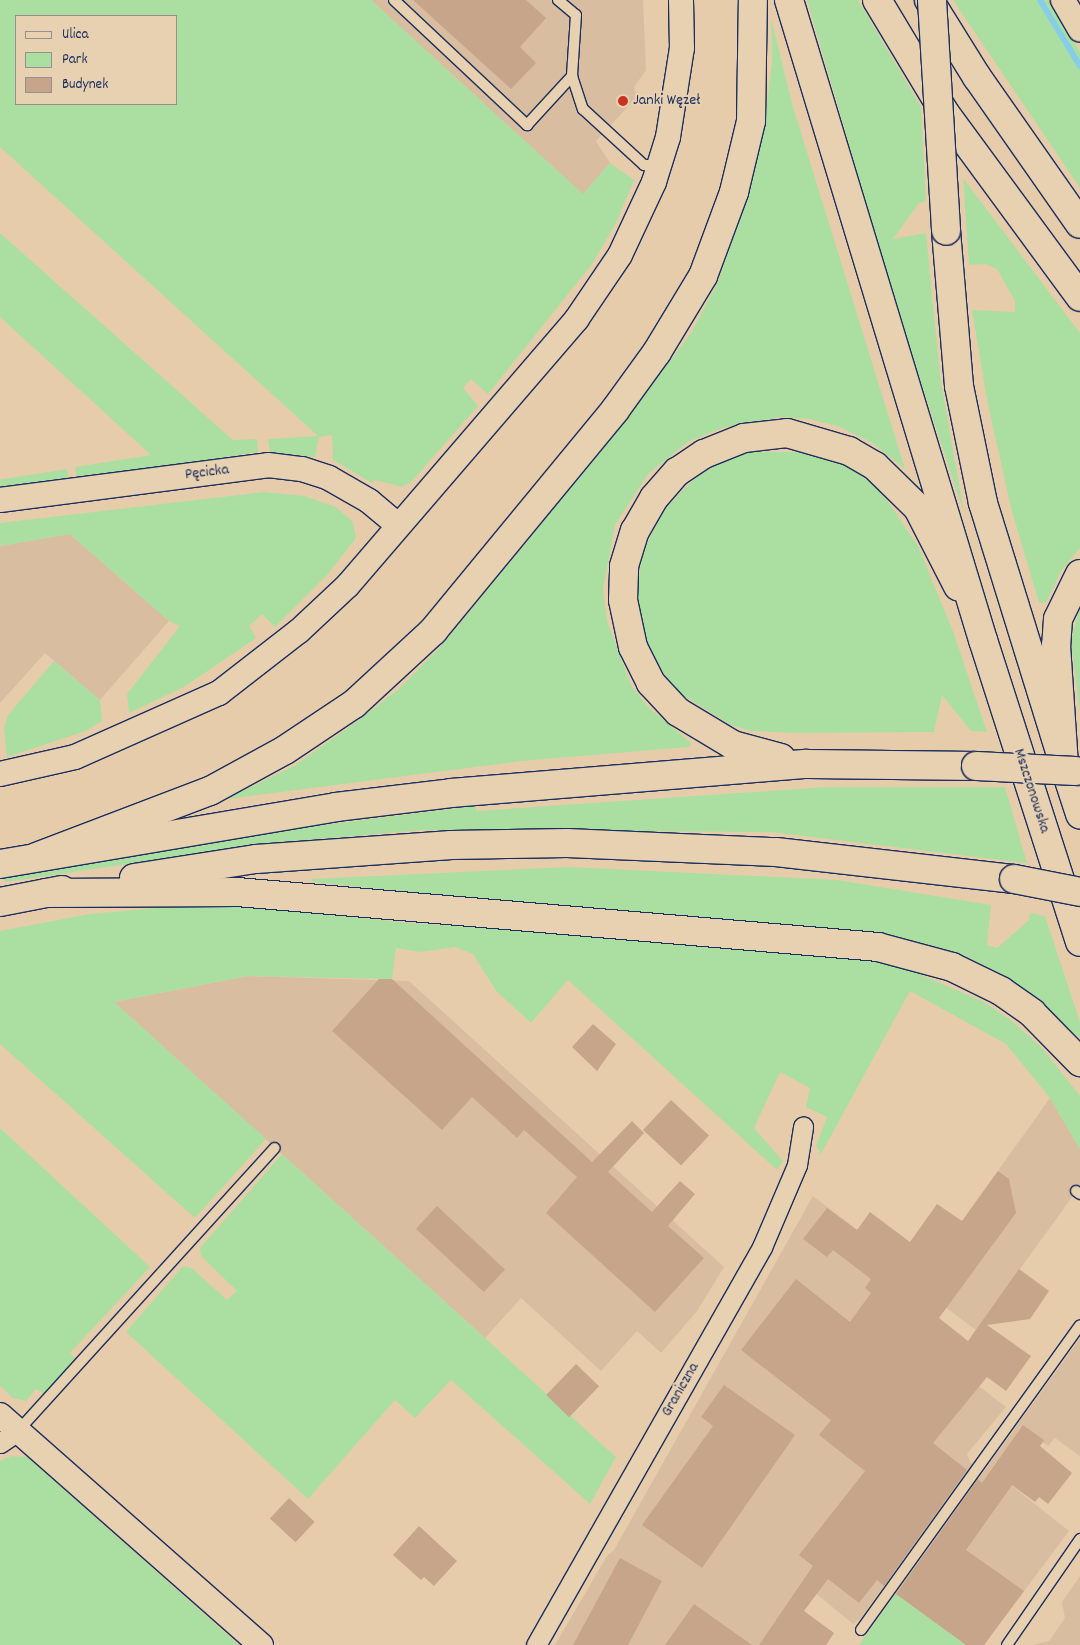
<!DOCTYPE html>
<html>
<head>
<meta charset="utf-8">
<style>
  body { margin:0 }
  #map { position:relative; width:1080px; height:1645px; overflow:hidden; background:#e7ccab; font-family:Dekko,sans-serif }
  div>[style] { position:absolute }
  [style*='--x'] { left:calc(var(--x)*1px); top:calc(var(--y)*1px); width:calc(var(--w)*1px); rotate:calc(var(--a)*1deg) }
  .built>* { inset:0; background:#d9bda0 }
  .green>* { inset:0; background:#abdfa1; transform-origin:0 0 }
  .stream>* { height:6px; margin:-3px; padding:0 3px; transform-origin:3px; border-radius:3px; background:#86cee7 }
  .building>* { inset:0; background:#c6a58b; transform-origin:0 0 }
  .roads { filter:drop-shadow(1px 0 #1b2f5e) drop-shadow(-1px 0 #1b2f5e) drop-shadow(0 1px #1b2f5e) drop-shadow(0 -1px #1b2f5e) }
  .service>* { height:10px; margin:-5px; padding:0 5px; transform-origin:5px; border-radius:5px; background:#e8d1b1 }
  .minor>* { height:19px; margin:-9.5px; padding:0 9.5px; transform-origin:9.5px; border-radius:9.5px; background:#e8d1b1 }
  .tertiary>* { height:24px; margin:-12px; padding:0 12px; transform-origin:12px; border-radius:12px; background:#e8d1b1 }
  .secondary>* { height:28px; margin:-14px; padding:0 14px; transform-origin:14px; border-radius:14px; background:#e8d1b1 }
  .primary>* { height:28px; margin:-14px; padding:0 14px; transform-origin:14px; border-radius:14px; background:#e8d1b1 }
  .motorway>* { height:28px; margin:-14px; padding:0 14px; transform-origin:14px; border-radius:14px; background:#e8d1b1 }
  .bridges { filter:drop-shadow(1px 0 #1b2f5e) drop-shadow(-1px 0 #1b2f5e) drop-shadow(0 1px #1b2f5e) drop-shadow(0 -1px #1b2f5e) }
  .primary-bridge>* { height:28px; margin:-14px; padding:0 14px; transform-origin:14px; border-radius:14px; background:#e8d1b1 }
  .motorway-bridge>* { height:28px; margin:-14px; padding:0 14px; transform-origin:14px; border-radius:14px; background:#e8d1b1 }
  .dots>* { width:14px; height:14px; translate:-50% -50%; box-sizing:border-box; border:2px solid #e8d1b1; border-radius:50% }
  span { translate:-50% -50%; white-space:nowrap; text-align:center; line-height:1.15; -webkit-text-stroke:4.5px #e8d1b1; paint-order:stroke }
  .poi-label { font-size:16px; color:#1b2f5e }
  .left { translate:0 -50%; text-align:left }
  .street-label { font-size:16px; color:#1b2f5e }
  .legend { position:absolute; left:15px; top:15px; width:162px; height:90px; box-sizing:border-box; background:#e8d1b1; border:1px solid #969090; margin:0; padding:6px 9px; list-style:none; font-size:15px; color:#1b2f5e }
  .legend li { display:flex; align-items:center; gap:10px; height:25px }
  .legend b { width:25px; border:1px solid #969090 }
</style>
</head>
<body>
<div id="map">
  <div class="built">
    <i style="clip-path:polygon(371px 0,643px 0,646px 70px,634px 87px,637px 97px,596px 141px,610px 163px,583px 195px)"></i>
    <i style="clip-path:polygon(70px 534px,169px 621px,100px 700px,45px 653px,0 703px,0 546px)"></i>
    <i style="clip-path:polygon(248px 976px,409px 981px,724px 1267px,697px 1311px,661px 1353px,637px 1331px,601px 1371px,521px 1298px,485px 1338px,114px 1002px)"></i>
    <i style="clip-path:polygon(1050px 1098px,1080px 1149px,1080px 1186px,976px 1330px,941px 1304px,917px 1338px,1006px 1407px,967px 1454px,972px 1465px,861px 1618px,853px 1624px,803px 1583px,759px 1645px,555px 1645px,607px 1556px,614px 1550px,813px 1196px,918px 1276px,945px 1245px)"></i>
    <i style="clip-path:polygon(1080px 1338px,1080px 1456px,1055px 1438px,1048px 1446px,1042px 1442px,1011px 1485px,1069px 1531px,984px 1645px,966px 1645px,896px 1593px)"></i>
    <i style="clip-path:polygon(1080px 1576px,1080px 1645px,1033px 1645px,1049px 1641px,1065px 1618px,1062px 1602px)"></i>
  </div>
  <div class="green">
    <i style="clip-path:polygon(evenodd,0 0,371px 0,583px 194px,610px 163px,634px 180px,616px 223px,592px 264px,488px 394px,471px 379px,463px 388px,478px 406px,411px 482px,402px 487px,375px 480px,372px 483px,333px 460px,332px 435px,319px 437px,315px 457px,270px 452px,268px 439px,318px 436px,0 147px,0 0,176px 16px,176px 104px,16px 104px,16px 16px,176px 16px)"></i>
    <i style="clip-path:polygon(807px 0,858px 0,921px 107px,926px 201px,919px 203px,893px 239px,926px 233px,940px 376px,964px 513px,900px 319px)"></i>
    <i style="clip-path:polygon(953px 0,1048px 0,1080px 52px,1080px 188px)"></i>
    <i style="clip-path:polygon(771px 18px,793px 107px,905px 469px,871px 442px,840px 427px,810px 419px,780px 417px,722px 428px,688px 442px,648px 474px,615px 525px,603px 589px,607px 621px,631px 685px,647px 706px,691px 743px,689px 747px,521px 761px,226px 799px,294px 766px,359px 720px,400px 688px,443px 644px,611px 439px,691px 333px,717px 284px,750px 191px,765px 120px,772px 63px)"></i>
    <i style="clip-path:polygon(963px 178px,1080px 333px,1080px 548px,1061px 571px,1046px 603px,1039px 603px,1011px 508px,987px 400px,972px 310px,1015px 312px,1015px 301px,997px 269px,986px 264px,969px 265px)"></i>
    <i style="clip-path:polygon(0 233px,233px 440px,257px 439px,258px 452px,77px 481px,75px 467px,151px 455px,0 317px)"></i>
    <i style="clip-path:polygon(749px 452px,809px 452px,824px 456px,848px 465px,880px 490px,918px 546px,954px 634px,987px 732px,971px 731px,942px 695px,934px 732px,795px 733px,751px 731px,731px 725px,676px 691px,650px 653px,643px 627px,637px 594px,642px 553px,665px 509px,693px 480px,715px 465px)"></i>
    <i style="left:67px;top:469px;width:12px;height:68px;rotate:81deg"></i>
    <i style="clip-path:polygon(264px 492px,304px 496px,336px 507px,353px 522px,356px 538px,328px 574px,275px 627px,262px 614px,249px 626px,256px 638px,184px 687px,129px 713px,127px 694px,180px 626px,169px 621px,70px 534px,0 546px,0 523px)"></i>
    <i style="clip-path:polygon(1080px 607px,1080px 713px,1071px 641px)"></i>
    <i style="clip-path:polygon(54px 661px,100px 700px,102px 721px,86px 731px,7px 757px,4px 728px,8px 715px)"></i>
    <i style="clip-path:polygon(827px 787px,1005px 787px,1027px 863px,770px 832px,424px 830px,271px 843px,5px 882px,3px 877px,267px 832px,474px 806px,477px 811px)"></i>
    <i style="clip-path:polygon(570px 867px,837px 880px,991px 905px,987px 945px,997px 948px,1029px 920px,1030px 913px,1045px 916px,1080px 1022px,1080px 1038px,1004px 976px,965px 956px,883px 933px,504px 902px,313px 882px,311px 879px)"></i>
    <i style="clip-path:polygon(214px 903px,410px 923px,666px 940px,873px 960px,905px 968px,982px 1001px,1012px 1021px,1043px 1049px,1080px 1096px,1080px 1149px,1050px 1098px,1006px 1044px,910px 991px,821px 1154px,816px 1146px,827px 1117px,806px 1107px,810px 1088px,780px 1072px,754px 1128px,783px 1161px,777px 1170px,568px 980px,531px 1023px,497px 992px,473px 954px,455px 947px,420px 952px,396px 948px,392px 979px,248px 976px,114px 1002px,266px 1139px,195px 1218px,0 1044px,0 931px,90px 914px)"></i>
    <i style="clip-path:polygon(0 1128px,150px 1267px,70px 1353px,75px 1359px,44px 1394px,36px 1389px,26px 1401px,13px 1398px,0 1386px)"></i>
    <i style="clip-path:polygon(282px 1154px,616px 1457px,590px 1504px,451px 1380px,415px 1418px,395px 1400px,308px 1499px,126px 1332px,183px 1266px,193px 1269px,227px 1300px,237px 1291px,201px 1256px,200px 1248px)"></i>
    <i style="clip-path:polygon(11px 1456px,27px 1457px,239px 1645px,0 1645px,0 1461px)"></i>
    <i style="clip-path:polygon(896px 1593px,899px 1596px,966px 1645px,859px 1645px)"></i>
  </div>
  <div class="stream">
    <i style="--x:1040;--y:0;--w:77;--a:58.8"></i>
  </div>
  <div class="building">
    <i style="clip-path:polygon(413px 0,526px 0,546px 18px,520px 47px,536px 63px,511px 89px)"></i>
    <i style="clip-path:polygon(379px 979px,392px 979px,592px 1162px,632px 1121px,644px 1133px,608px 1172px,652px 1212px,680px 1181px,695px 1194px,668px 1226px,704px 1258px,655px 1312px,546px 1213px,577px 1177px,524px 1130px,517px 1138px,472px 1097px,442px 1130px,332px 1031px)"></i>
    <i style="clip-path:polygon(593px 1024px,616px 1044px,597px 1071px,572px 1047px)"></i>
    <i style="left:671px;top:1100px;width:52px;height:41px;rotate:43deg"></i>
    <i style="clip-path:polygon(998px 1171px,1009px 1179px,1016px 1213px,939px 1318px,968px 1341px,1019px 1269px,1049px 1291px,1030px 1319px,987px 1325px,1031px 1356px,1006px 1391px,987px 1377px,933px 1443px,967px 1470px,884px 1586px,877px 1580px,859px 1603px,828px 1579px,804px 1611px,834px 1633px,826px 1645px,759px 1645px,813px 1566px,799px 1555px,865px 1471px,819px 1435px,831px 1420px,741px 1350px,796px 1279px,850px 1322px,871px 1293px,865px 1288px,871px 1279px,833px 1250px,827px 1257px,803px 1239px,827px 1208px,857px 1230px,870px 1212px,910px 1242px,937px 1204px,962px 1221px)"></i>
    <i style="left:437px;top:1206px;width:93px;height:31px;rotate:43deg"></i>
    <i style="left:576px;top:1364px;width:32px;height:43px;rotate:44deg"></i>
    <i style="clip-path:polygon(724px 1385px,795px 1435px,702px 1568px,642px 1525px,713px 1426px,701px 1417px)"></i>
    <i style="clip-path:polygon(1023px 1425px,1044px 1440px,1040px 1446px,1072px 1473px,1048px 1504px,1039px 1497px,1035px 1502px,1012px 1485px,966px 1550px,1024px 1591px,984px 1645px,966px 1645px,896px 1594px,978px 1479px,982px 1483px)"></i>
    <i style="left:289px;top:1498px;width:35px;height:28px;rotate:43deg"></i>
    <i style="clip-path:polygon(419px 1526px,457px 1561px,434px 1586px,424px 1577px,421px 1580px,393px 1555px)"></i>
    <i style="clip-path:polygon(620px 1558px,662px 1581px,628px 1645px,573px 1645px)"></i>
    <i style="clip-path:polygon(694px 1604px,752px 1645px,665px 1645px)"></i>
  </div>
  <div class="roads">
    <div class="service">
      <i style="--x:394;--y:0;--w:183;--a:43.2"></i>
      <i style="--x:527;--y:125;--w:67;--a:-47.4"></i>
      <i style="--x:558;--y:0;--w:23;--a:40"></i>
      <i style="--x:576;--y:15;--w:61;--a:93.8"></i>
      <i style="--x:572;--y:76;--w:35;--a:72"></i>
      <i style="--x:583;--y:109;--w:83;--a:42.6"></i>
      <i style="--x:644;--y:165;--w:15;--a:0"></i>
      <i style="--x:1076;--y:1191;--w:5;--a:37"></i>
      <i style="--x:18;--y:1431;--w:382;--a:-47.8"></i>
      <i style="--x:861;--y:1630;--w:375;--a:-54.3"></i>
      <i style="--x:1007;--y:1645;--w:129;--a:-55.4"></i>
    </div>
    <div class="minor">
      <i style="--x:0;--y:1443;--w:22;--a:-34"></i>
      <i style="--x:536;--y:1645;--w:458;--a:-60.4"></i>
      <i style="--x:762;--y:1247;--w:89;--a:-66.9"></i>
      <i style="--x:797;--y:1165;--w:39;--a:-81"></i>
    </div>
    <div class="tertiary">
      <i style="--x:1063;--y:0;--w:34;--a:60"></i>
      <i style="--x:0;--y:500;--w:270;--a:-7.4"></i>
      <i style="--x:268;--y:465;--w:34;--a:7"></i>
      <i style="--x:302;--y:469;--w:28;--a:18"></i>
      <i style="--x:329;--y:478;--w:46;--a:29.9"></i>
      <i style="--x:369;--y:501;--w:38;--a:40"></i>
      <i style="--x:0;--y:774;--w:77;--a:-12.8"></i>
      <i style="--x:75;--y:757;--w:158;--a:-24"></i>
      <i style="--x:219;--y:693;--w:101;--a:-37.8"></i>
      <i style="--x:299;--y:631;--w:67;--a:-43.2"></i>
      <i style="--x:348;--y:585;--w:350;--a:-49.3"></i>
      <i style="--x:576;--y:320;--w:78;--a:-55.9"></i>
      <i style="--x:620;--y:255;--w:81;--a:-65"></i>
      <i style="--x:654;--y:182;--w:47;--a:-72.7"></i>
      <i style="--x:668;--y:137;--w:90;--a:-81.1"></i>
      <i style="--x:682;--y:48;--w:48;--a:-91.2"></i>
      <i style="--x:0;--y:1415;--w:348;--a:41.4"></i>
    </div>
    <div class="secondary">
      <i style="--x:983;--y:640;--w:317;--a:72.2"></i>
    </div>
    <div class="primary">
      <i style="--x:1080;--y:574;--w:50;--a:116.1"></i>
      <i style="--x:1058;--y:619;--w:26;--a:94"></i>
      <i style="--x:1056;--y:645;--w:120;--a:86.2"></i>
      <i style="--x:1064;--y:765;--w:52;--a:71.9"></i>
      <i style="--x:781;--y:758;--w:50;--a:-164.8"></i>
      <i style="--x:733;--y:745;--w:64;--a:-149"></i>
      <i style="--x:678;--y:712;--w:40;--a:-133"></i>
      <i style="--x:651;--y:683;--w:40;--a:-116.6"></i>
      <i style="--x:633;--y:647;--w:48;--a:-102"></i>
      <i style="--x:623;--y:600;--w:34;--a:-88"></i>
      <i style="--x:624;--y:566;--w:37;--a:-73"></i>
      <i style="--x:635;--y:531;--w:38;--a:-60"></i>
      <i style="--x:654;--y:498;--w:35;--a:-49"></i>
      <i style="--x:677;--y:472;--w:32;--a:-34"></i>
      <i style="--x:704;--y:454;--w:43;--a:-21.8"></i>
      <i style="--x:744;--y:438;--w:43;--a:-6.6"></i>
      <i style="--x:787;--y:433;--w:65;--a:16.2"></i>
      <i style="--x:849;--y:451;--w:30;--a:30"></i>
      <i style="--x:875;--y:466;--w:60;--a:44.3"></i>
      <i style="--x:918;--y:508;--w:88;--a:62.9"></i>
      <i style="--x:0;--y:864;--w:341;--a:-9.6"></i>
      <i style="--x:336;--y:807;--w:116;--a:-6.9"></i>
      <i style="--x:451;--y:793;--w:357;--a:-4.7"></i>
      <i style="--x:807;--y:764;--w:169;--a:0.7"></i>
      <i style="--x:134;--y:878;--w:123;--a:-8.9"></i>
      <i style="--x:256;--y:859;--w:196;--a:-4.1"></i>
      <i style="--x:451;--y:845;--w:116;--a:-1"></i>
      <i style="--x:567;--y:843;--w:209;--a:2.5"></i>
      <i style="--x:776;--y:852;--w:240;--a:6.5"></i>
      <i style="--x:46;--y:893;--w:191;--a:-0.3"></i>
      <i style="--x:237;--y:892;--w:643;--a:4.9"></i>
      <i style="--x:878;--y:947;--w:77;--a:15.1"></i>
      <i style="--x:952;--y:967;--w:55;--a:26.1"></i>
      <i style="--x:1001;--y:991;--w:38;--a:35"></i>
      <i style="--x:1032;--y:1013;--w:69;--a:45.6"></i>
      <i style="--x:0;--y:902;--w:63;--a:-11"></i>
    </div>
    <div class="motorway">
      <i style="--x:789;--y:0;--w:669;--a:73.14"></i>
      <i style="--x:877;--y:0;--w:132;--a:59"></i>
      <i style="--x:945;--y:113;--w:228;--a:53.7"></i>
      <i style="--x:929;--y:0;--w:91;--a:58.1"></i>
      <i style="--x:977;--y:77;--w:179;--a:55"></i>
      <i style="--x:946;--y:231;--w:156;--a:85.2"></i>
      <i style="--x:959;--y:386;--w:119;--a:78.4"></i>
      <i style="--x:983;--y:503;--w:274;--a:72.8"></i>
      <i style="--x:36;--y:857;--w:186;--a:-20.8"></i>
      <i style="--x:210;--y:791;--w:85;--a:-28.7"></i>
      <i style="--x:285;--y:750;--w:83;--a:-33.7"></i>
      <i style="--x:354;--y:704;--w:108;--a:-42.7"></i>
      <i style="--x:433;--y:631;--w:286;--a:-50.5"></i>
      <i style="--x:615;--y:410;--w:72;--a:-54.1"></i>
      <i style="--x:657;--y:352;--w:89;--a:-58.8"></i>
      <i style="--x:703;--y:276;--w:90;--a:-69.7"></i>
      <i style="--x:734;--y:192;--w:73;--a:-76.5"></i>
      <i style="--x:751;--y:121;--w:121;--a:-89.1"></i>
    </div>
  </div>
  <div class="bridges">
    <div class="primary-bridge">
      <i style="--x:976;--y:766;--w:100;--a:2.9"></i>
      <i style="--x:1014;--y:879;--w:67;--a:11.1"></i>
    </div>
    <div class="motorway-bridge">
      <i style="--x:932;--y:0;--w:231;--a:86.5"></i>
    </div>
  </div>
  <div class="dots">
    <i style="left:623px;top:101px;background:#c8321e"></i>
  </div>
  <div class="poi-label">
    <span class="left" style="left:633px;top:101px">Janki Węzeł</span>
  </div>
  <div class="street-label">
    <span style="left:207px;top:473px;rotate:-7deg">Pęcicka</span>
    <span style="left:1031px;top:791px;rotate:72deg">Mszczonowska</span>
    <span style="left:681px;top:1390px;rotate:-60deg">Graniczna</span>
  </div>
  <ul class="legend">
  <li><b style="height:6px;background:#e8d1b1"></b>Ulica</li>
  <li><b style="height:14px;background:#abdfa1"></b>Park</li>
  <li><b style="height:14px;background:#c6a58b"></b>Budynek</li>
  </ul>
</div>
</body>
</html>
